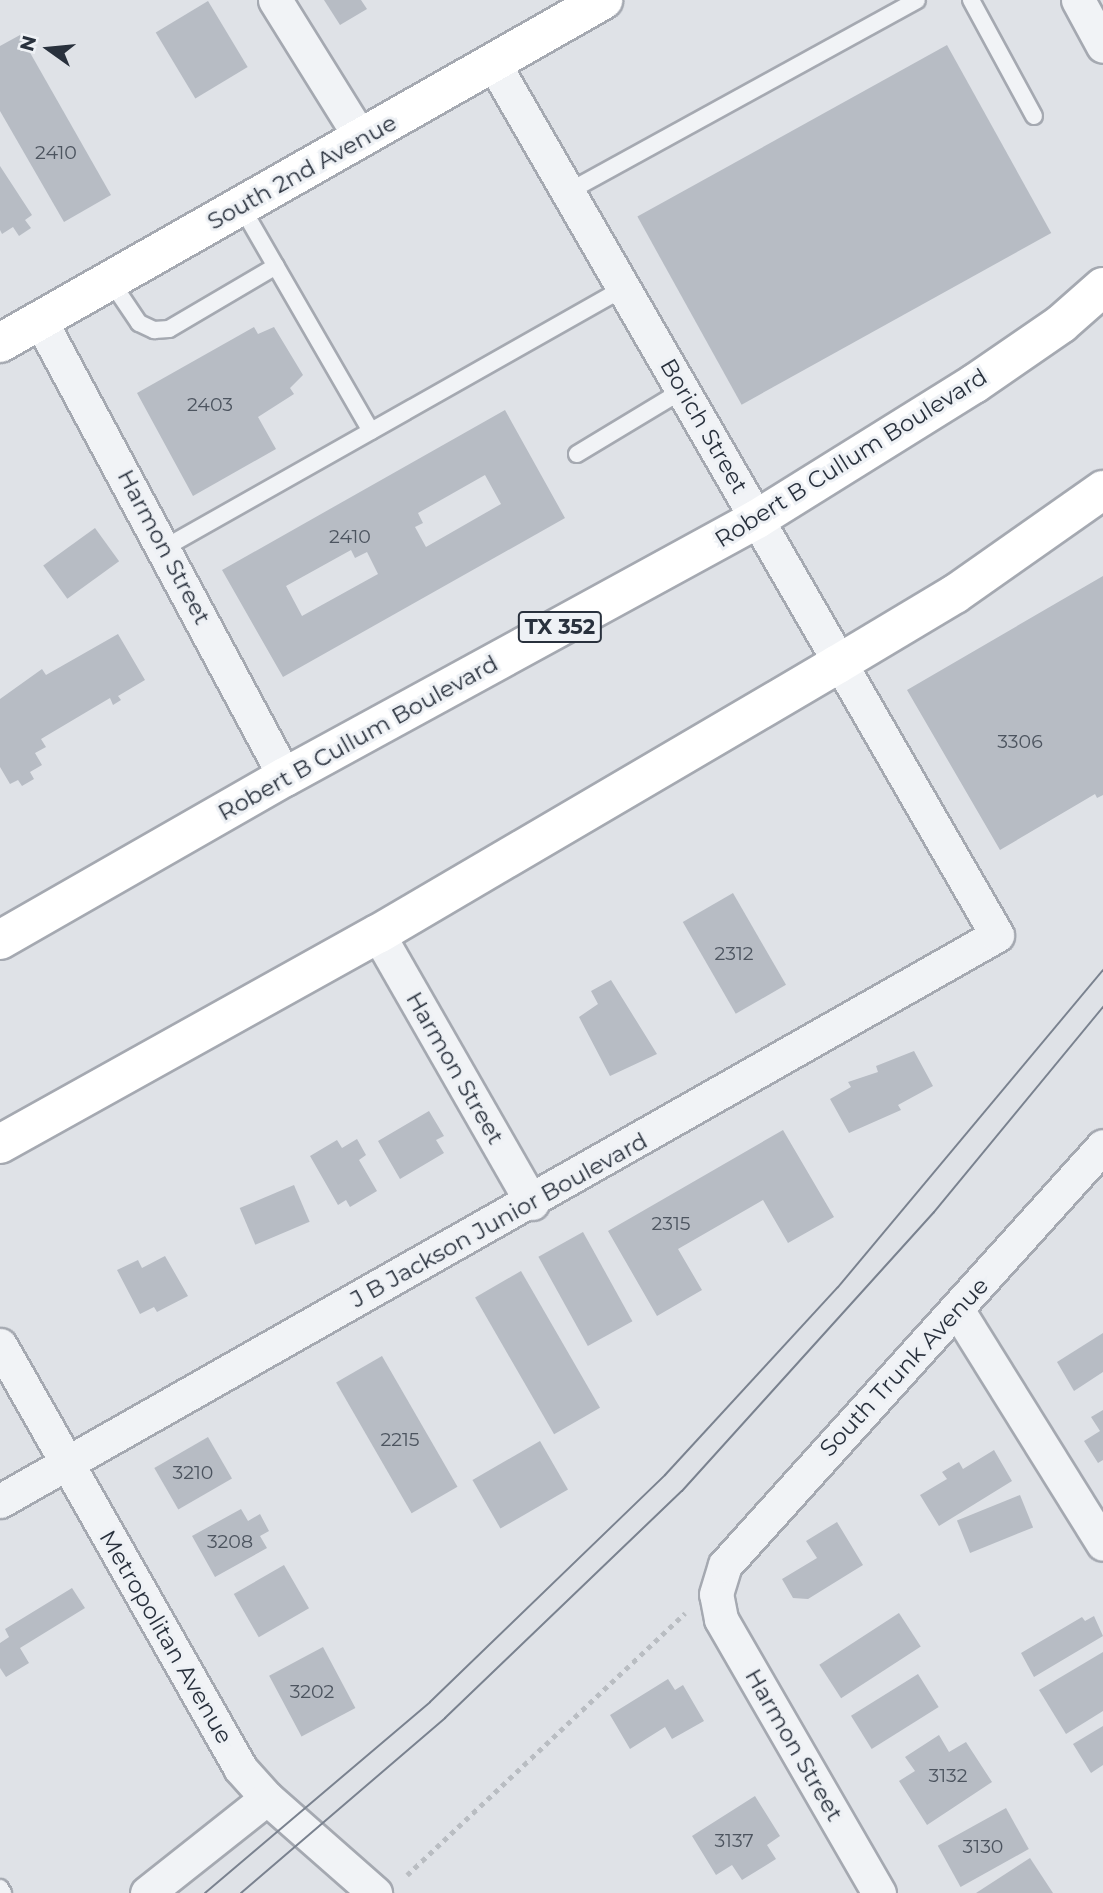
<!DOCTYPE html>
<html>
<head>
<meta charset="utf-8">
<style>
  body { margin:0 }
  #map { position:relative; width:1103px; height:1893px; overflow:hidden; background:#dfe2e7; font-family:Montserrat,sans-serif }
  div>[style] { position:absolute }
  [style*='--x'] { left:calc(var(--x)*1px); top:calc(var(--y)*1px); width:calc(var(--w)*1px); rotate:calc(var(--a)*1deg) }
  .building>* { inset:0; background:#b7bcc4; transform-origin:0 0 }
  .path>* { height:4.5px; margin-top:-2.25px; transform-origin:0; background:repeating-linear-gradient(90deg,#b9bdc2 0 5px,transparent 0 10px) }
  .roads { filter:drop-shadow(2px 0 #a5a9b1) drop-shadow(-2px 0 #a5a9b1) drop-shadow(0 2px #a5a9b1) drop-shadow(0 -2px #a5a9b1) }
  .lane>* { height:16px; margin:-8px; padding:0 8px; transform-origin:8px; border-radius:8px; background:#f1f3f6 }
  .street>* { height:33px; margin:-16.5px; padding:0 16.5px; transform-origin:16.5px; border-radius:16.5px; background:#f1f3f6 }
  .secondary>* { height:38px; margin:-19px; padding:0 19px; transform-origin:19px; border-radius:19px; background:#fff }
  .primary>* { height:38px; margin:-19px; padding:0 19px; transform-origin:19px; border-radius:19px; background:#fff }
  .tram>* { height:2px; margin:-1px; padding:0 1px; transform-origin:1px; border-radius:1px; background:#7a828f }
  span { translate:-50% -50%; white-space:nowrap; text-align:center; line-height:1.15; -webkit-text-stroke:6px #eef1f5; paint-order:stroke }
  .number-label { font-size:19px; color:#4c545f }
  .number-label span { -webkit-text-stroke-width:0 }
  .shield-label span { padding:2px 5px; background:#eef1f5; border:2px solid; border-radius:5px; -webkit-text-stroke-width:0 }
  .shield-label { font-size:21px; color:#29313d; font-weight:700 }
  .street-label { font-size:23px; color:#29313d }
  .north { position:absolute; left:14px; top:14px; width:70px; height:70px; -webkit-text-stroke:5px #eef1f5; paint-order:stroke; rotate:285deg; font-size:19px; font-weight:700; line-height:28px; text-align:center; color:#29313d }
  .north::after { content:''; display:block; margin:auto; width:24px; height:32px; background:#29313d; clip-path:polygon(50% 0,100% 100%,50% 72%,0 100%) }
</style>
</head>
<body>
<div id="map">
  <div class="building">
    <i style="clip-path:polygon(324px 0,361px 0,367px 9px,340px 25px)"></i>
    <i style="left:208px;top:1px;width:77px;height:61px;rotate:59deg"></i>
    <i style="clip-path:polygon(20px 35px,111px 195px,64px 222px,0 111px,0 46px)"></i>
    <i style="left:947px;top:45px;width:215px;height:354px;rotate:61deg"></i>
    <i style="clip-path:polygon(0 166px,32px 215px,25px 220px,31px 228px,19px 236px,13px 227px,2px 234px,0 230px)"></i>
    <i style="clip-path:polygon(254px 327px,258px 334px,274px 327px,303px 375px,290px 388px,294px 394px,258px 417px,276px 449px,193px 496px,137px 393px)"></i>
    <i style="clip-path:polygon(evenodd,505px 410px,565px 518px,283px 677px,222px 570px,505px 410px,485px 475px,501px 504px,426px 547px,415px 527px,423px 523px,418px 513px,485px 475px,505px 410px,351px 550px,355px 558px,367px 552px,378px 574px,302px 616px,286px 586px,351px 550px)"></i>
    <i style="left:95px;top:528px;width:41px;height:64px;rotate:54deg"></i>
    <i style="clip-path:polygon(1103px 576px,1103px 795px,1097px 798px,1095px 794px,1000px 850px,907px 690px)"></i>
    <i style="clip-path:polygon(118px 634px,145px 680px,118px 696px,121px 700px,113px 705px,110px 698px,41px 739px,46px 747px,35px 753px,42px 765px,30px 772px,34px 779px,22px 786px,18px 780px,10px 784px,0 767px,0 699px,42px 669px,46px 675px)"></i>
    <i style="left:733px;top:893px;width:106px;height:58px;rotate:60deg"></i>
    <i style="clip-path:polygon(611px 980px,657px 1054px,610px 1076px,579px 1017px,598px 1004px,591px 991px)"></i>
    <i style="clip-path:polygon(914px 1051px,933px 1086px,898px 1105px,901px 1110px,849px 1133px,830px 1099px,851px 1087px,848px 1082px,878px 1072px,876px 1066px)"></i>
    <i style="clip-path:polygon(429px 1111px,444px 1136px,436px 1140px,444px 1153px,400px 1179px,378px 1141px)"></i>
    <i style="clip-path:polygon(783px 1130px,834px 1217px,788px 1243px,763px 1200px,678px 1249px,702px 1290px,657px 1316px,608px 1231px)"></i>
    <i style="clip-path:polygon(357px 1139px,366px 1155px,359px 1160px,377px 1191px,350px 1207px,346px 1200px,338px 1205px,310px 1156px,337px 1140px,342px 1148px)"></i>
    <i style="left:294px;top:1185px;width:40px;height:59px;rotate:67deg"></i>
    <i style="left:583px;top:1232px;width:102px;height:51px;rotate:61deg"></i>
    <i style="clip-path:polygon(165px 1256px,188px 1296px,157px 1312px,154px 1307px,140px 1314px,117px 1270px,138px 1260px,142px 1268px)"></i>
    <i style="left:521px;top:1271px;width:158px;height:53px;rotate:60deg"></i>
    <i style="clip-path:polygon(1103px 1333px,1103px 1372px,1074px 1391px,1057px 1362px)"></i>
    <i style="left:382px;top:1356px;width:151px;height:53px;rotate:60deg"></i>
    <i style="clip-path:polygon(1103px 1410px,1103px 1460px,1098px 1463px,1084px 1441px,1100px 1431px,1091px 1417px)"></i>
    <i style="left:208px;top:1437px;width:48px;height:62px;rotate:60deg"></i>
    <i style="left:540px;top:1441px;width:56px;height:78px;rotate:60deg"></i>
    <i style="clip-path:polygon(994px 1450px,1012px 1481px,939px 1526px,920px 1495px,947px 1479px,942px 1472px,959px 1462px,963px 1469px)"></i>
    <i style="left:1020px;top:1495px;width:35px;height:68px;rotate:68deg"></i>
    <i style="clip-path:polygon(241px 1509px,248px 1521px,260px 1514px,269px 1531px,260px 1536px,267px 1548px,215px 1577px,192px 1536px)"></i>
    <i style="clip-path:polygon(837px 1522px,863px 1565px,808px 1599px,793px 1598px,782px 1579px,817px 1558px,806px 1541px)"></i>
    <i style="left:284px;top:1565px;width:50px;height:58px;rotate:60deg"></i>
    <i style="clip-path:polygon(72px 1588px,85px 1608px,20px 1648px,29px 1663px,6px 1677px,0 1668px,0 1643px,9px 1637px,5px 1629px)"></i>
    <i style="left:899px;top:1613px;width:40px;height:95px;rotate:57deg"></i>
    <i style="clip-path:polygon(1094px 1616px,1103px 1636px,1034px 1677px,1021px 1653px,1082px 1617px,1085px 1621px)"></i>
    <i style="left:323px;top:1647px;width:69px;height:61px;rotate:62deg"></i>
    <i style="clip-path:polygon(1103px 1652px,1103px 1711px,1066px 1734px,1039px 1690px)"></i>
    <i style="left:918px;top:1674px;width:39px;height:79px;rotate:58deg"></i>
    <i style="clip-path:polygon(668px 1679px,675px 1690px,683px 1685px,704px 1721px,672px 1739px,665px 1727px,630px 1749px,610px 1715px)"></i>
    <i style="clip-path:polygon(1103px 1726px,1103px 1765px,1091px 1773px,1073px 1744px)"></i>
    <i style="clip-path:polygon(939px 1735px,949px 1752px,966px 1742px,992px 1782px,927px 1825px,899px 1781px,915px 1771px,905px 1757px)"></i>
    <i style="clip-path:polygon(755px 1796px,780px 1836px,767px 1845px,776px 1859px,742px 1880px,732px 1865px,716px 1875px,692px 1836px)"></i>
    <i style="left:1006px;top:1808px;width:47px;height:78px;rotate:61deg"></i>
    <i style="clip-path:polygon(1030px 1858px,1053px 1893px,976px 1893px)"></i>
  </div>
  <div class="path">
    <i style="--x:407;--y:1875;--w:382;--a:-43.3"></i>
  </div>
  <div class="roads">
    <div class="lane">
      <i style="--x:971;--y:0;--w:132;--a:61.5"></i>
      <i style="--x:568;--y:192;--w:398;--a:-28.8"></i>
      <i style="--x:241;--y:206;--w:260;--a:60"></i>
      <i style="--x:110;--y:280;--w:52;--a:56"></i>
      <i style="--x:139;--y:323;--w:17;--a:25"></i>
      <i style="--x:154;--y:330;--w:15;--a:-4"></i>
      <i style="--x:169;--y:329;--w:124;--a:-30.5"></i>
      <i style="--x:577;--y:454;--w:124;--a:-31.1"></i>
      <i style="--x:166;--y:547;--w:526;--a:-29.49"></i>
      <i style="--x:0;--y:1888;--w:6;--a:59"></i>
    </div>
    <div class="street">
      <i style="--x:275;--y:0;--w:163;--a:58.1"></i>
      <i style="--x:1078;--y:0;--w:52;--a:61.5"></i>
      <i style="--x:40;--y:320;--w:519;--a:61.8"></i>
      <i style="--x:378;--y:934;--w:310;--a:60.2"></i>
      <i style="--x:958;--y:1311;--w:274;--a:58.1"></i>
      <i style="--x:0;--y:1345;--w:486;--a:60.4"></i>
      <i style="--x:240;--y:1768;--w:40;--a:48"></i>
      <i style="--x:267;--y:1798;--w:144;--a:41.3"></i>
      <i style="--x:0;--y:1501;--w:1146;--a:-29.58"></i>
      <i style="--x:997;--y:935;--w:1006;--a:-120.01"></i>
      <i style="--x:147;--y:1893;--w:153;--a:-38.4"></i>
      <i style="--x:879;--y:1893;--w:316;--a:-120"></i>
      <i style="--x:721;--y:1619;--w:25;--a:-101"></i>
      <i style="--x:716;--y:1594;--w:30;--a:-73"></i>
      <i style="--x:725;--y:1565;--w:564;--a:-47.94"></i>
    </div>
    <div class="secondary">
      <i style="--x:0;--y:343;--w:694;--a:-29.63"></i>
    </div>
    <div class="primary">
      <i style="--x:0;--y:940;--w:328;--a:-29.8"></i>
      <i style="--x:285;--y:777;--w:538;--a:-28.66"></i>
      <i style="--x:757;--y:519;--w:256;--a:-31.9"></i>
      <i style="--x:974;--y:384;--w:106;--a:-34.6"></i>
      <i style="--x:1061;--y:324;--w:56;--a:-41.4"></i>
      <i style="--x:0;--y:1144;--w:432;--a:-29.1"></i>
      <i style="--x:378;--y:934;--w:533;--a:-30.41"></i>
      <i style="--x:838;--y:664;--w:136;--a:-30.9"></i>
      <i style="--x:955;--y:594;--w:181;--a:-35.1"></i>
    </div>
  </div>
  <div class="tram">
    <i style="--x:205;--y:1893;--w:295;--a:-40.3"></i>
    <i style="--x:430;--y:1702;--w:327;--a:-44"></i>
    <i style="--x:665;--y:1475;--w:255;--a:-47.4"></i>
    <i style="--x:838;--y:1287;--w:413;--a:-50.1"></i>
    <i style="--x:241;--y:1893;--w:269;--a:-40.6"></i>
    <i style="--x:445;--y:1718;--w:328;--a:-43.8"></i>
    <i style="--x:682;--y:1491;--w:376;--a:-47.9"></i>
    <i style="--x:934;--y:1212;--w:266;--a:-50.5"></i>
  </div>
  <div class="number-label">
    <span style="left:56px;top:153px">2410</span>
    <span style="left:210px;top:405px">2403</span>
    <span style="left:350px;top:537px">2410</span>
    <span style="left:1020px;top:742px">3306</span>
    <span style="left:734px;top:954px">2312</span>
    <span style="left:671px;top:1224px">2315</span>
    <span style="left:400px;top:1440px">2215</span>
    <span style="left:193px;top:1473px">3210</span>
    <span style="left:230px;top:1542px">3208</span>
    <span style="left:312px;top:1692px">3202</span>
    <span style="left:948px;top:1776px">3132</span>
    <span style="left:734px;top:1841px">3137</span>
    <span style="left:983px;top:1847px">3130</span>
  </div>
  <div class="shield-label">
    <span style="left:560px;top:627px">TX 352</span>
  </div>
  <div class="street-label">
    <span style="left:302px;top:172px;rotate:-29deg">South 2nd Avenue</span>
    <span style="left:704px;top:426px;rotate:60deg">Borich Street</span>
    <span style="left:851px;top:458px;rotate:-32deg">Robert B Cullum Boulevard</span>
    <span style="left:164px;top:547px;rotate:62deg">Harmon Street</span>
    <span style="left:358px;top:738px;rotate:-29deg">Robert B Cullum Boulevard</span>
    <span style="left:455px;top:1068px;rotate:60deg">Harmon Street</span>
    <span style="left:499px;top:1220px;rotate:-29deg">J B Jackson Junior Boulevard</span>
    <span style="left:904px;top:1367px;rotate:-47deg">South Trunk Avenue</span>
    <span style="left:166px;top:1637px;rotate:60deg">Metropolitan Avenue</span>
    <span style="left:794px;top:1745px;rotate:60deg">Harmon Street</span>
  </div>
  <div class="north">N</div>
</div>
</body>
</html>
